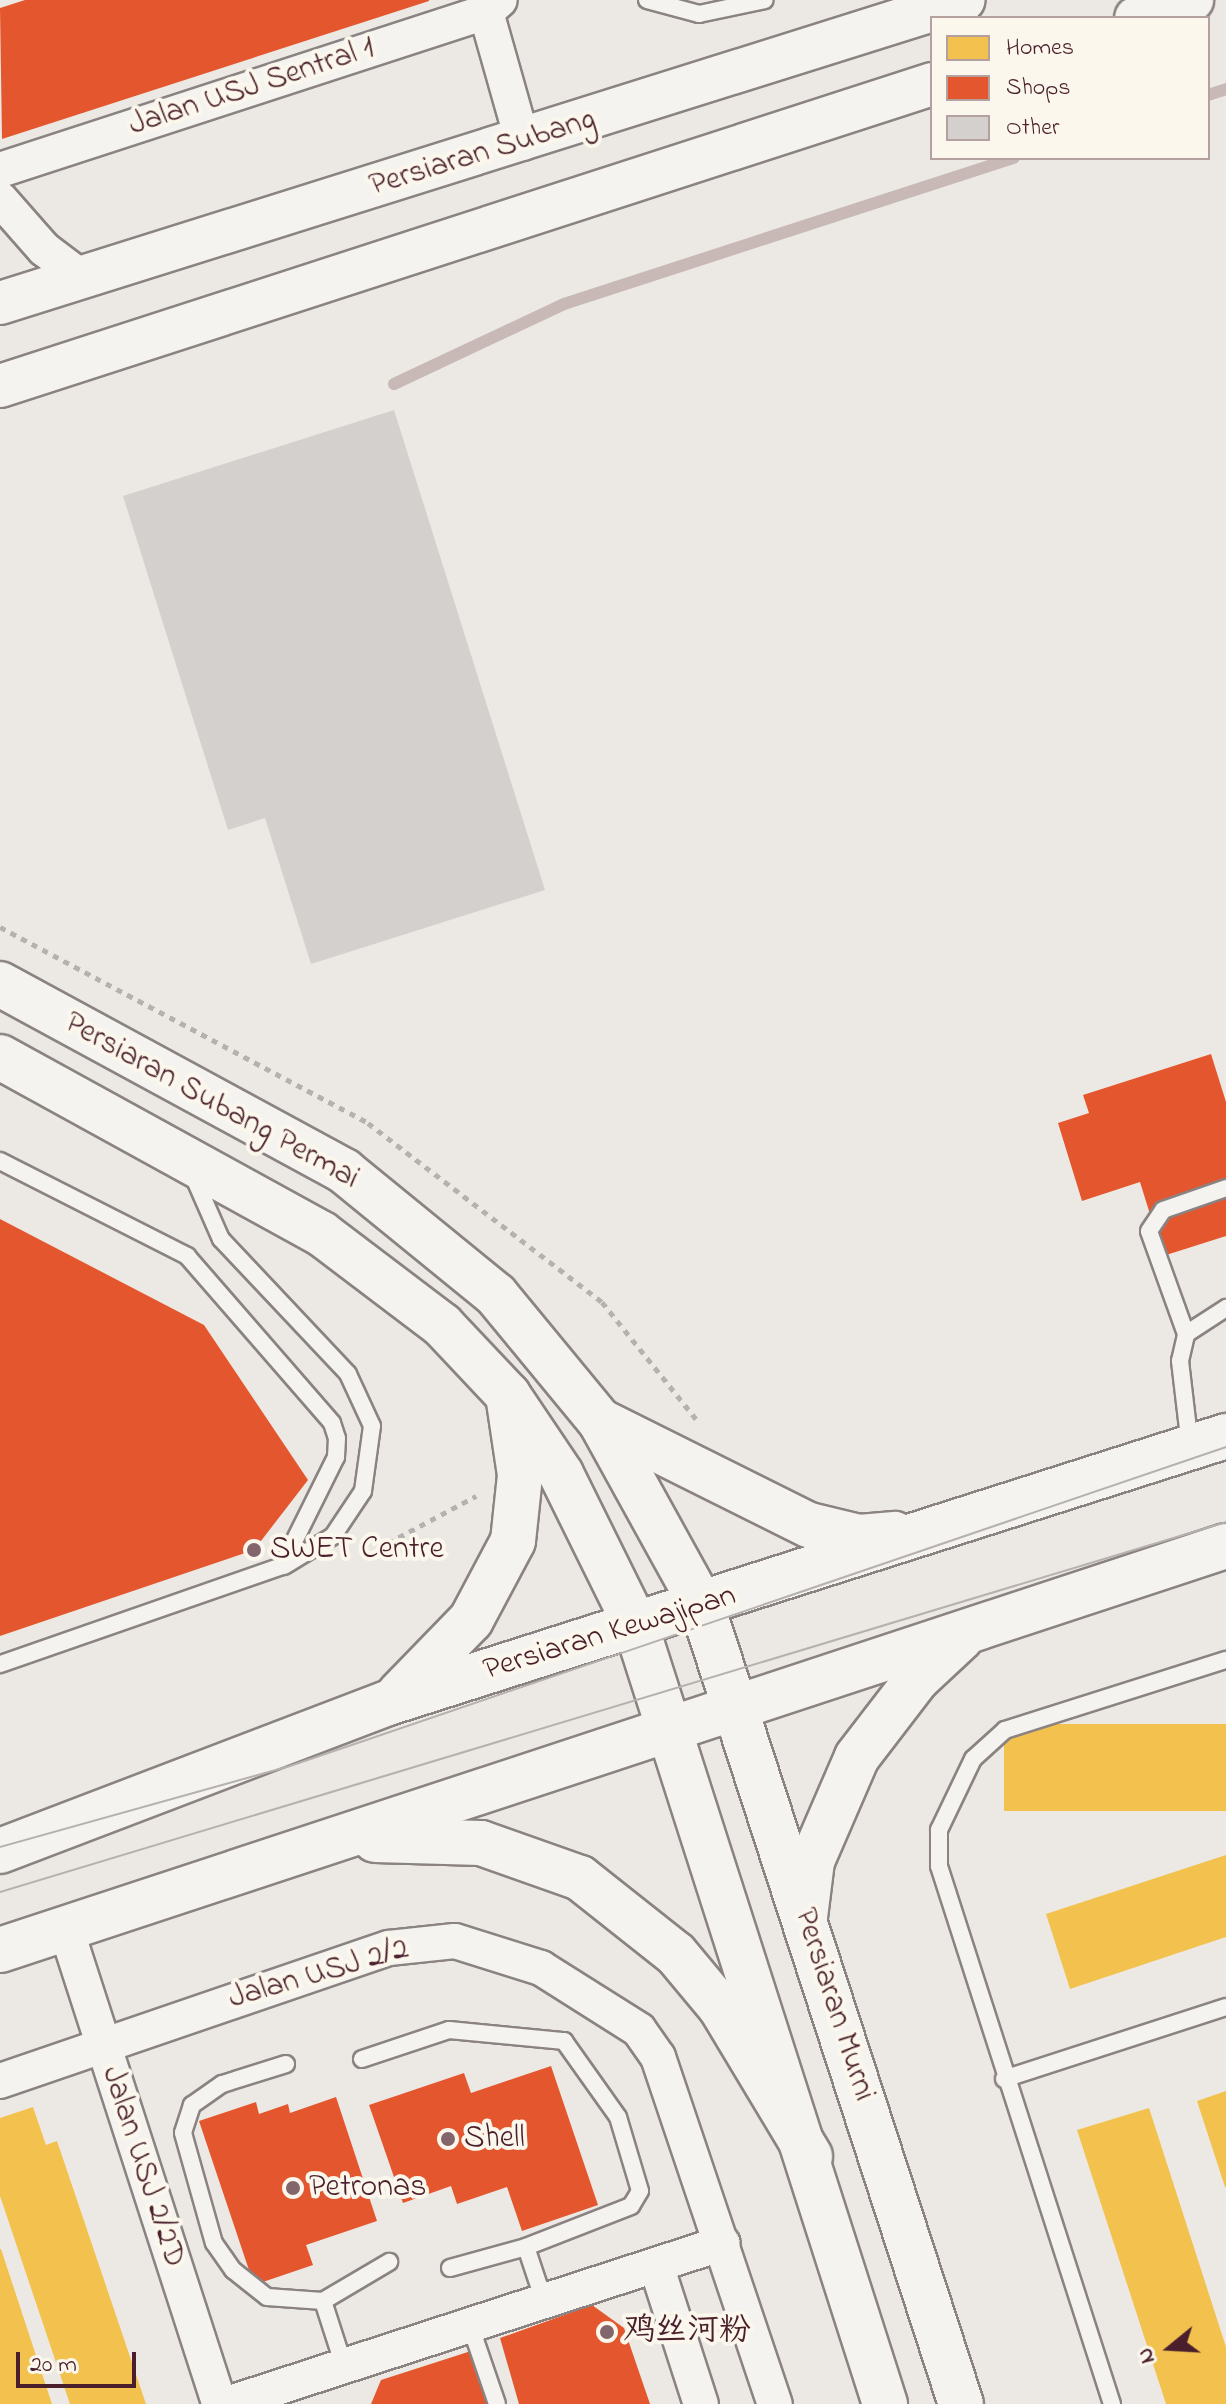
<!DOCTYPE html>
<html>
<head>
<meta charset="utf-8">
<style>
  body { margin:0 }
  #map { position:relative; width:1226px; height:2404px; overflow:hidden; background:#ece9e4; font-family:"Indie Flower","LXGW WenKai TC",sans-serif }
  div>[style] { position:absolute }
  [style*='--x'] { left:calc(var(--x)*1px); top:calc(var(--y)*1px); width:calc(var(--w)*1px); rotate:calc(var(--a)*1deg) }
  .homes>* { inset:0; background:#f2c14e; transform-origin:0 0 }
  .shops>* { inset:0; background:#e4572e }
  .stream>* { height:12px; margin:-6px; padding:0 6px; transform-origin:6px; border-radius:6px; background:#c8b9b6 }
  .building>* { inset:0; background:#d4d0cd }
  .path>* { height:5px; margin-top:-2.5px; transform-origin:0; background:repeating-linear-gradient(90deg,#b6b1af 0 6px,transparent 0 12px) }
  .roads { filter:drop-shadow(2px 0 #8b8282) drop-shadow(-2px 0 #8b8282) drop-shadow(0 2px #8b8282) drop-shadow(0 -2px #8b8282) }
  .service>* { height:16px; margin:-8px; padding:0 8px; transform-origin:8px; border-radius:8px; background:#f4f3ef }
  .minor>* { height:34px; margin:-17px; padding:0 17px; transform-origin:17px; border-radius:17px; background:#f4f3ef }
  .tertiary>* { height:42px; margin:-21px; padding:0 21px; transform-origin:21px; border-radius:21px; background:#f4f3ef }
  .secondary>* { height:44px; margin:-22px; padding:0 22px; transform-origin:22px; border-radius:22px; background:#f4f3ef }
  .primary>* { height:44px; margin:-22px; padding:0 22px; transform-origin:22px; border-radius:22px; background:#f4f3ef }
  .tram>* { height:2px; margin:-1px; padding:0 1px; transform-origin:1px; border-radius:1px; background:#b6b1af }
  .dots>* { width:22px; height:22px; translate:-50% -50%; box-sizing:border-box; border:4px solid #fbf7ec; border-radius:50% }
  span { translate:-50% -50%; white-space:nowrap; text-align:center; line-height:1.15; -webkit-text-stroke:8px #fbf7ec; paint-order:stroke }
  .street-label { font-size:32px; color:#4a1f2b }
  .poi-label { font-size:32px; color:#4a1f2b }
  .left { translate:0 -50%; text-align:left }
  .legend { position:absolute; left:930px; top:16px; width:280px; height:144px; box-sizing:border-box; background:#fbf7ec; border:2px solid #b4a19f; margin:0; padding:10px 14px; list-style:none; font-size:24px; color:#4a1f2b }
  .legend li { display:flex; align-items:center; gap:16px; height:40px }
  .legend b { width:40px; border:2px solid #b4a19f }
  .north { position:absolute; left:1130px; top:2308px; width:80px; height:80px; -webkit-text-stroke:6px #fbf7ec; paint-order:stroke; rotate:252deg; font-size:22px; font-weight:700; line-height:32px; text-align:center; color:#4a1f2b }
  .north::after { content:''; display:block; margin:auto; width:28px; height:36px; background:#4a1f2b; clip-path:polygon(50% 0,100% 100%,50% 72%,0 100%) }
  .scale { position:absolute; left:16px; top:2352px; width:120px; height:36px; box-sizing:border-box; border:4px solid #4a1f2b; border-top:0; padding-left:10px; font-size:24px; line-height:28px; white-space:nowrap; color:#4a1f2b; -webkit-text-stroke:6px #fbf7ec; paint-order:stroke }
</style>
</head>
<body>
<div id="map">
  <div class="homes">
    <i style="left:1226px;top:1724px;width:87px;height:222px;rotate:90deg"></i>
    <i style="clip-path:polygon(1226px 1855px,1226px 1937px,1070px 1989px,1046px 1914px)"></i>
    <i style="clip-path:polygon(1226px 2091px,1226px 2187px,1225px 2187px,1197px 2101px)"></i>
    <i style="clip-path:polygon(33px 2107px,46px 2145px,57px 2141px,146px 2404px,70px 2404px,0 2196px,0 2118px)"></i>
    <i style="clip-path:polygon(1149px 2108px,1226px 2347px,1226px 2404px,1166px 2404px,1077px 2130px)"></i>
    <i style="clip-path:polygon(0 2249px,1px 2249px,52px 2404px,0 2404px)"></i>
  </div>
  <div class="shops">
    <i style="clip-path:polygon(25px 0,429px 0,429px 1px,2px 139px,0 8px)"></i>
    <i style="clip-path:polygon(1211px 1054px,1226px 1102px,1226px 1236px,1163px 1256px,1140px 1182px,1082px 1201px,1058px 1123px,1089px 1113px,1083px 1095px)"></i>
    <i style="clip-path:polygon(0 1219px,204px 1325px,308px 1480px,254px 1550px,0 1636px)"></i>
    <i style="clip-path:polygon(551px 2066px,598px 2205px,522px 2231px,507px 2187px,457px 2204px,451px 2186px,403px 2203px,369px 2105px,464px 2073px,471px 2093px)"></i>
    <i style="clip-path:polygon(336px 2097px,377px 2221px,306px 2245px,313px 2265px,254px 2285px,199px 2121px,256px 2102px,259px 2114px,288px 2104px,290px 2113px)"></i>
    <i style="clip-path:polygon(592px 2305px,624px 2328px,650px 2404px,519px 2404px,500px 2338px)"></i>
    <i style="clip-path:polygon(471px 2351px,488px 2404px,371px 2404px,381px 2380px)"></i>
  </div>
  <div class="stream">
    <i style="--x:1208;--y:95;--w:19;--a:-18"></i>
    <i style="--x:394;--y:384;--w:188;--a:-25.2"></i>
    <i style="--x:564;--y:304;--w:473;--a:-18"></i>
  </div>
  <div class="building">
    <i style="clip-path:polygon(394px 410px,545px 890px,311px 964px,265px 818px,228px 830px,123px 496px)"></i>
  </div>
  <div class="path">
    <i style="--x:0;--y:927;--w:417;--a:28"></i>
    <i style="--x:368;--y:1123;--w:295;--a:37.4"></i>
    <i style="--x:602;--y:1302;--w:150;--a:51.2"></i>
    <i style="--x:362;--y:1540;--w:26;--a:7"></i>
    <i style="--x:388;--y:1543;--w:100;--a:-28.1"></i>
  </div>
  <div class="roads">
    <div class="service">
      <i style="--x:647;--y:0;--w:54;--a:15.1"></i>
      <i style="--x:699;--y:14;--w:67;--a:-12"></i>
      <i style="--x:0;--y:1161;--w:210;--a:26.9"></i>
      <i style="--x:187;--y:1256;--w:221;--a:49"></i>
      <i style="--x:332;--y:1423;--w:16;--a:72"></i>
      <i style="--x:337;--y:1438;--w:19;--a:93"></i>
      <i style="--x:336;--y:1457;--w:122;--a:116.4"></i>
      <i style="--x:282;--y:1566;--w:299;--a:160.8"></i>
      <i style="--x:192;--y:1173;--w:72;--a:66.3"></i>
      <i style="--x:221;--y:1239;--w:185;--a:46.7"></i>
      <i style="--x:348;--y:1374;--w:57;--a:65.2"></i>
      <i style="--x:372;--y:1426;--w:66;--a:97.9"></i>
      <i style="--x:363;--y:1491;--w:54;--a:123.7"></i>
      <i style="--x:333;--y:1536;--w:57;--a:148.5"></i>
      <i style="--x:1186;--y:1334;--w:109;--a:-109.8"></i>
      <i style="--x:1149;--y:1231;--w:25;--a:-56"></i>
      <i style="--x:1163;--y:1210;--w:67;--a:-19.2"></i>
      <i style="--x:1190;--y:1446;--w:86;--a:-96.7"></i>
      <i style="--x:1180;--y:1361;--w:28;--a:-77"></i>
      <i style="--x:1186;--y:1334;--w:48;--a:-33"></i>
      <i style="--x:362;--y:2059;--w:92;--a:-18.4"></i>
      <i style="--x:449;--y:2030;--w:116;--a:5.5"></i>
      <i style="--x:564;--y:2041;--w:93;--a:54.6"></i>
      <i style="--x:618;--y:2117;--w:77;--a:73.4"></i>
      <i style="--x:640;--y:2191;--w:17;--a:121"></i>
      <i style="--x:631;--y:2206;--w:113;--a:158.7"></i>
      <i style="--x:526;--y:2247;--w:57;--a:71.6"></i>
      <i style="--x:286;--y:2064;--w:67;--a:162.6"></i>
      <i style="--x:222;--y:2084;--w:37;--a:145"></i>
      <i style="--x:192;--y:2105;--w:29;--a:108"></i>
      <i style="--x:183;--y:2133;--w:114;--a:74.3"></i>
      <i style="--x:214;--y:2243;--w:33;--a:55"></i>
      <i style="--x:233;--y:2270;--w:43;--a:38.5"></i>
      <i style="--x:267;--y:2297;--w:56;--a:4.1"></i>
      <i style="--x:1004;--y:2079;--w:233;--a:-18"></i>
      <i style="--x:450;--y:2268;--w:79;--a:-15.4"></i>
      <i style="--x:470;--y:2325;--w:83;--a:71.1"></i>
      <i style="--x:344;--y:2366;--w:68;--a:-107.9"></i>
      <i style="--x:323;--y:2301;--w:77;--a:-30.6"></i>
      <i style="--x:1112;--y:2404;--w:565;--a:-107.83"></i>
      <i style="--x:939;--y:1866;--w:36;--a:-90"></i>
      <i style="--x:939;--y:1830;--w:79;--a:-64.4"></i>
      <i style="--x:973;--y:1759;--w:43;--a:-42.2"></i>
      <i style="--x:1005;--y:1730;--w:232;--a:-17.6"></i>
    </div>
    <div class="minor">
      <i style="--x:486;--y:12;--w:136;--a:74.2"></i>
      <i style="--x:0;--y:170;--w:511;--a:-18.01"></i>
      <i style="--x:486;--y:12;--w:18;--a:-41"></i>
      <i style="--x:0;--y:199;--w:67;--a:48.7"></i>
      <i style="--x:44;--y:249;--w:46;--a:37.1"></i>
      <i style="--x:66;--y:1929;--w:499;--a:72.1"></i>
      <i style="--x:0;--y:2081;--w:411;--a:-18.9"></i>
      <i style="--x:389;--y:1948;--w:66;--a:-6.1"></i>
      <i style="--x:455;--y:1941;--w:90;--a:17.4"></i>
      <i style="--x:541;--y:1968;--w:116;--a:32.3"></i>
      <i style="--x:639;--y:2030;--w:33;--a:55"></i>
      <i style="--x:658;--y:2057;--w:366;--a:71.4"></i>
      <i style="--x:656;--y:2265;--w:146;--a:72.1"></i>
      <i style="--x:227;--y:2404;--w:521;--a:-17.98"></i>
    </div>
    <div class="tertiary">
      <i style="--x:1136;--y:18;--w:59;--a:-17.8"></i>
      <i style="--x:0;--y:303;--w:1010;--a:-17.45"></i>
      <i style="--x:0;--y:386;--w:980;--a:-17.95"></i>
    </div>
    <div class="secondary">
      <i style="--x:0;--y:984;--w:392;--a:28.5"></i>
      <i style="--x:344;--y:1171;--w:196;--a:39.2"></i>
      <i style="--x:496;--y:1295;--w:163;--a:50.5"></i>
      <i style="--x:600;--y:1421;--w:211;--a:61.1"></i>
      <i style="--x:702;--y:1606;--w:839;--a:72.02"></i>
      <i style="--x:0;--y:1057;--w:367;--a:28.8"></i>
      <i style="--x:322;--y:1234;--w:151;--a:37.2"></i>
      <i style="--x:442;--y:1325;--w:96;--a:46.7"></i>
      <i style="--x:508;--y:1395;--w:95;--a:56.1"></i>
      <i style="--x:561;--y:1474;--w:169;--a:63.7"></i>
      <i style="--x:636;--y:1626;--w:817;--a:72.25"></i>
    </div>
    <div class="primary">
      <i style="--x:600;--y:1421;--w:233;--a:26.5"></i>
      <i style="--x:809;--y:1525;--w:51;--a:13.5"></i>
      <i style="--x:859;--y:1537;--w:36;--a:-5"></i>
      <i style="--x:399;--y:1694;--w:103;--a:-45.8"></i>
      <i style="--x:471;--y:1620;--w:89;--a:-62"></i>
      <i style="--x:513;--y:1541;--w:66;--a:-83.9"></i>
      <i style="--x:520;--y:1475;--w:81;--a:-98.5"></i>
      <i style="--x:375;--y:1840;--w:106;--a:1.6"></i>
      <i style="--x:481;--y:1843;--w:105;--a:19.5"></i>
      <i style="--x:580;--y:1878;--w:122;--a:38.4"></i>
      <i style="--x:676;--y:1954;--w:70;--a:50.2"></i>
      <i style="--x:721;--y:2008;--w:173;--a:59"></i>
      <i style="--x:0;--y:1851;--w:415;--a:-20.9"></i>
      <i style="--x:388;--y:1703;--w:880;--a:-17.67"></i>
      <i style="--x:805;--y:1917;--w:56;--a:-82.9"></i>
      <i style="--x:812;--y:1861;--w:113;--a:-66.6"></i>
      <i style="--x:857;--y:1757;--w:97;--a:-52.5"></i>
      <i style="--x:916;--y:1680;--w:62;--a:-43"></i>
      <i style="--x:0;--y:1950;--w:1291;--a:-18.24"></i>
    </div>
  </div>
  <div class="tram">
    <i style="--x:0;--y:1847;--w:301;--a:-15.6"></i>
    <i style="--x:290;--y:1766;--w:989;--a:-18.82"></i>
    <i style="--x:0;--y:1892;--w:1281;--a:-16.79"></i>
  </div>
  <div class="dots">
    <i style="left:254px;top:1550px;background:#83666c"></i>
    <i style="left:448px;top:2139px;background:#83666c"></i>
    <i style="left:293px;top:2188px;background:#83666c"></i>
    <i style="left:607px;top:2332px;background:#83666c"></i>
  </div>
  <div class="street-label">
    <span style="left:252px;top:88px;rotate:-18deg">Jalan USJ Sentral 1</span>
    <span style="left:483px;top:154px;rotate:-17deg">Persiaran Subang</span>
    <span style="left:211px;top:1102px;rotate:29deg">Persiaran Subang Permai</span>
    <span style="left:610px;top:1634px;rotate:-17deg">Persiaran Kewajipan</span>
    <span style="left:319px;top:1975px;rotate:-16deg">Jalan USJ 2/2</span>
    <span style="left:833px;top:2005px;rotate:72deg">Persiaran Murni</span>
    <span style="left:142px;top:2167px;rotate:72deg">Jalan USJ 2/2D</span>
  </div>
  <div class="poi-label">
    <span class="left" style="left:270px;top:1550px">SWET Centre</span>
    <span class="left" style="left:464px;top:2139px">Shell</span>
    <span class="left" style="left:309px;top:2188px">Petronas</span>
    <span class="left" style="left:623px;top:2332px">鸡丝河粉</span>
  </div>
  <ul class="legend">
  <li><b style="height:22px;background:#f2c14e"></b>Homes</li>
  <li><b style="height:22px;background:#e4572e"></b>Shops</li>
  <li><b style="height:22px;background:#d4d0cd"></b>Other</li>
  </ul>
  <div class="north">N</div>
  <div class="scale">20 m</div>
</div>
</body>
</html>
